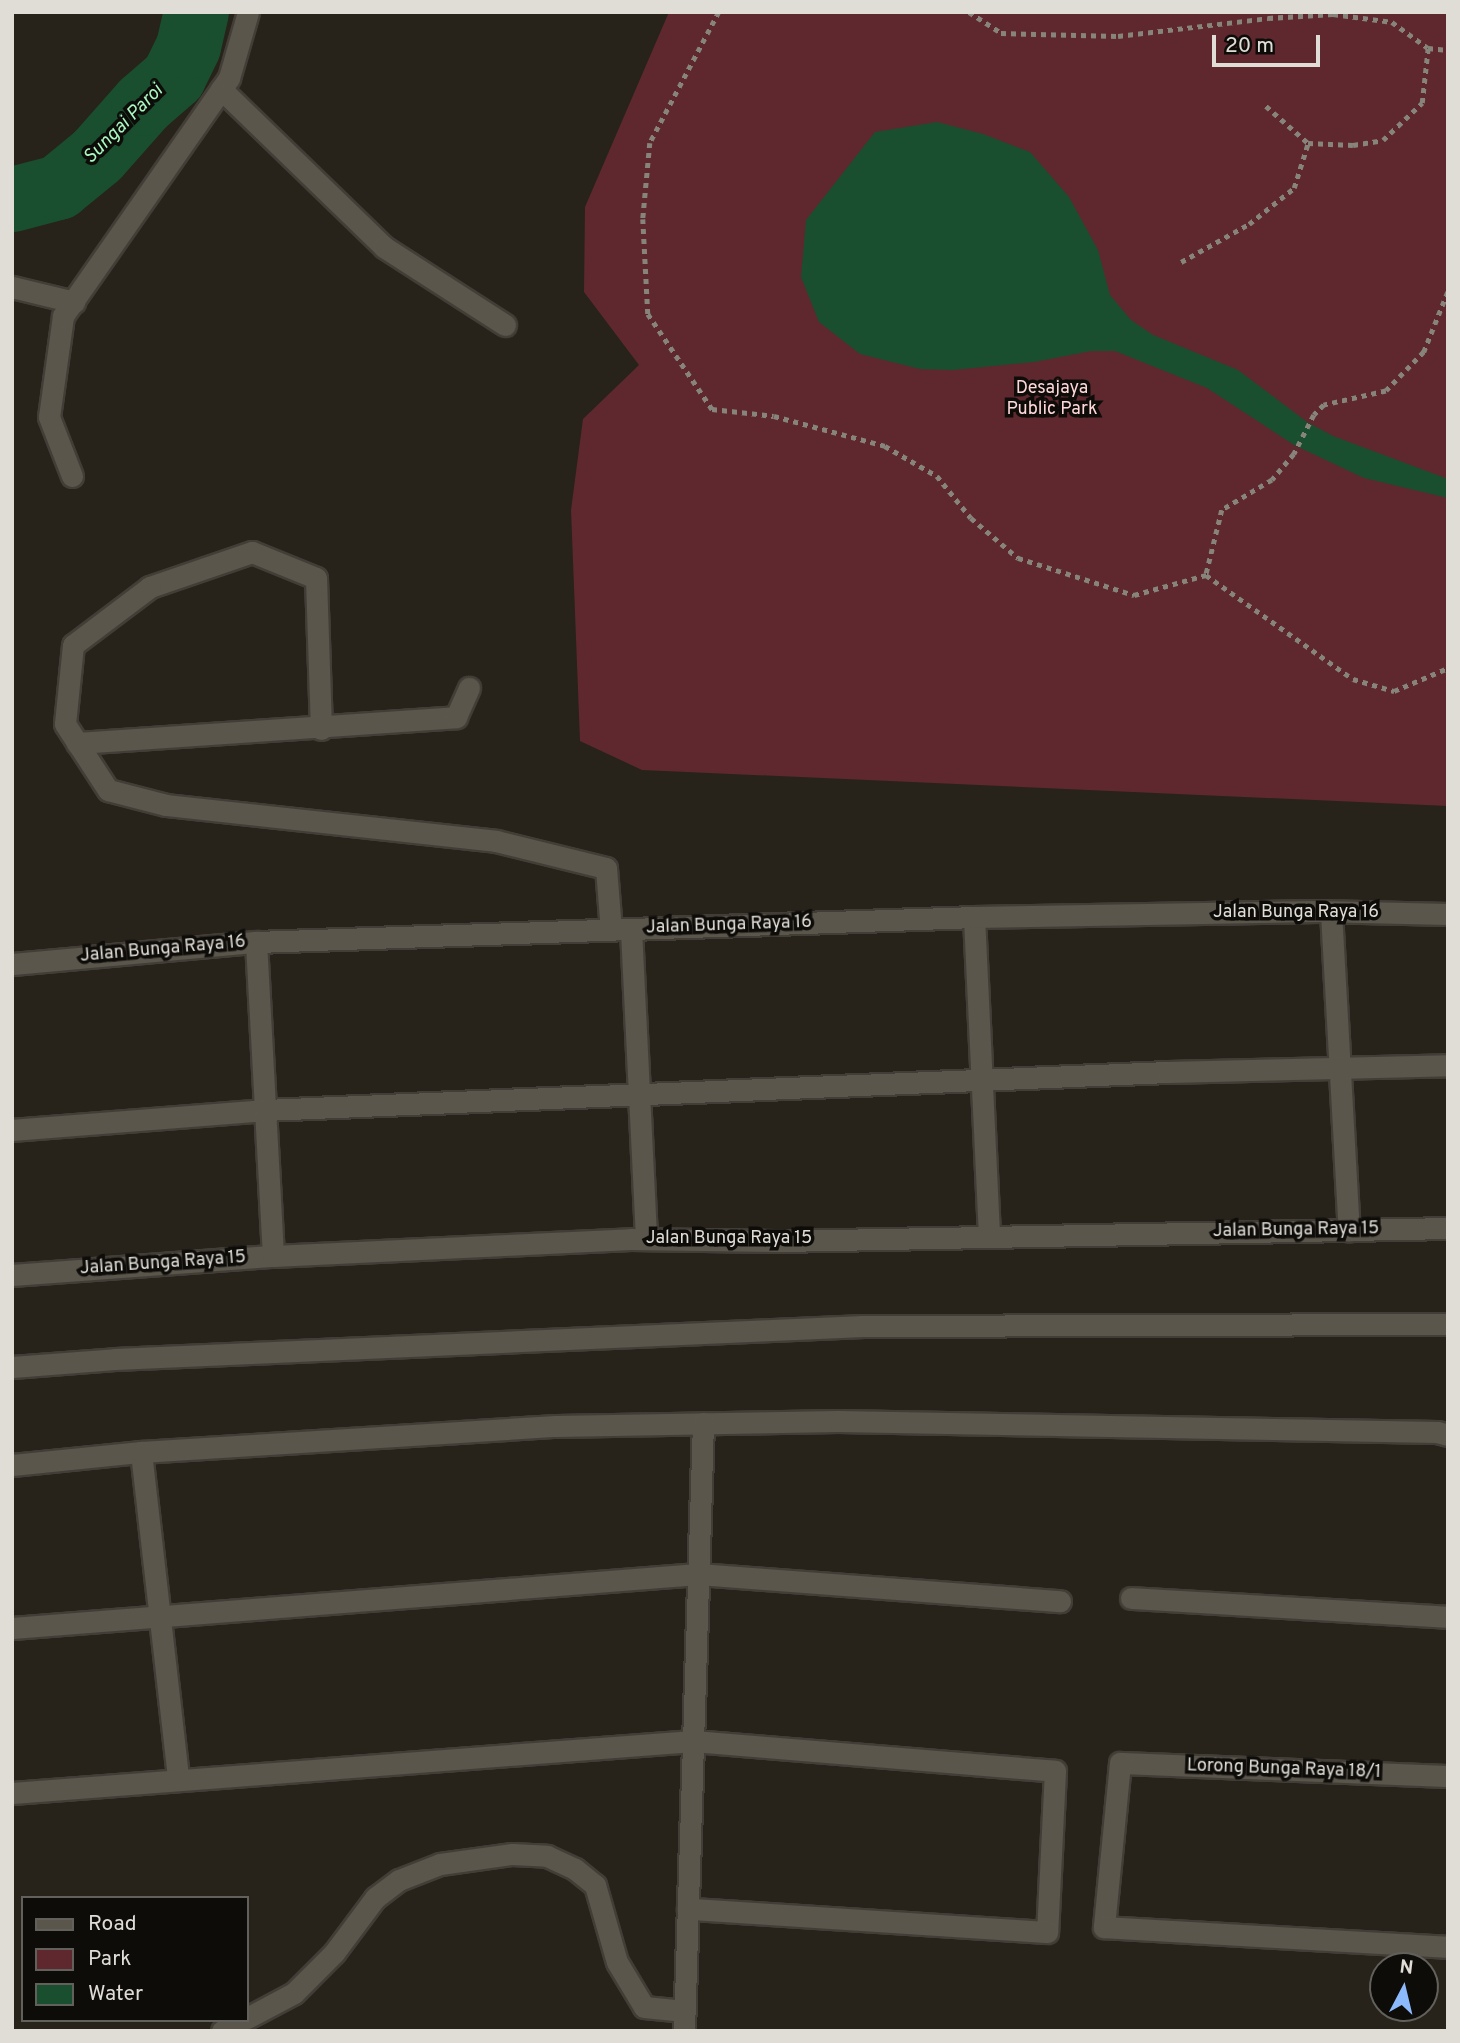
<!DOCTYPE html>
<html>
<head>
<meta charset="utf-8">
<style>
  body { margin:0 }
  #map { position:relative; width:1460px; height:2043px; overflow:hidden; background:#27231a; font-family:Overpass,sans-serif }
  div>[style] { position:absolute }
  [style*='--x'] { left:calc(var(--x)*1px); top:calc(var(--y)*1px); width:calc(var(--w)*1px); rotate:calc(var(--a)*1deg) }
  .green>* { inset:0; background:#5e282e }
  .water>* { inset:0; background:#194f2f }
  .river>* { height:65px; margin:-32.5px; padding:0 32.5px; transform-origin:32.5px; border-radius:32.5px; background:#194f2f }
  .path>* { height:4.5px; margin-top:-2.25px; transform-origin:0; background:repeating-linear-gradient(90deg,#87847c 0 5px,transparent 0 10px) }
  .roads { filter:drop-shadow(2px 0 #423e37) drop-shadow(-2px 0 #423e37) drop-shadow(0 2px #423e37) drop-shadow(0 -2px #423e37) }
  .minor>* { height:21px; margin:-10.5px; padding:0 10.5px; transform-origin:10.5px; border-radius:10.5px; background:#5b564c }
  span { translate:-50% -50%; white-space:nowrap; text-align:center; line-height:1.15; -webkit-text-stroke:7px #0e0c09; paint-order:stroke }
  .park-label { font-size:18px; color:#ffd8da }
  .street-label { font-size:18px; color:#e0ddd7 }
  .water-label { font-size:19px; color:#a9f9c2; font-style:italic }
  .frame { position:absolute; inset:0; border:14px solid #e0ddd7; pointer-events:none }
  .legend { position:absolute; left:21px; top:1896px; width:228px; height:126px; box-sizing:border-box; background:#0e0c09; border:2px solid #62605b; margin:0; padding:9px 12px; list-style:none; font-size:21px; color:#e0ddd7 }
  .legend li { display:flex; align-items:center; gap:14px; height:35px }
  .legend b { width:35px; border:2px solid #62605b }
  .north { position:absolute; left:1369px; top:1952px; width:70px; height:70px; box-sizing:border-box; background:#0e0c09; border:2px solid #62605b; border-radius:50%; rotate:7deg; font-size:19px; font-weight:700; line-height:28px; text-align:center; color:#e0ddd7 }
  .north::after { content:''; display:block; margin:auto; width:24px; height:32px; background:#8cb9fc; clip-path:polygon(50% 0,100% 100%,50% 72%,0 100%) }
  .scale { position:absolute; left:1212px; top:35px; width:108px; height:32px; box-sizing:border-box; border:4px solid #e0ddd7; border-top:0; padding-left:9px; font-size:21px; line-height:24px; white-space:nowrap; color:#e0ddd7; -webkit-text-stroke:5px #0e0c09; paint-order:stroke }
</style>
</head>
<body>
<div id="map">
  <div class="green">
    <i style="clip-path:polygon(669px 12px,1448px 12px,1448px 806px,642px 770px,580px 741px,571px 510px,583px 419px,639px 365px,584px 292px,585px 207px)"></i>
  </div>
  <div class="water">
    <i style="clip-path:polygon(937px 122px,983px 134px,1030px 152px,1069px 197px,1098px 250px,1110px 295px,1131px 320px,1153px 335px,1238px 370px,1307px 422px,1333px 436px,1448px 479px,1448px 498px,1364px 478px,1294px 445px,1207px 388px,1115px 351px,1091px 351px,1034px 362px,953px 370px,920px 369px,860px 354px,819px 322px,801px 277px,806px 220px,875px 132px)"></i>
  </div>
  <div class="river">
    <i style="--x:12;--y:199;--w:48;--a:-14.6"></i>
    <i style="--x:58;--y:187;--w:50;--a:-39.4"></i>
    <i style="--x:97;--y:155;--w:69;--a:-48.5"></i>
    <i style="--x:143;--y:103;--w:40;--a:-41"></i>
    <i style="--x:173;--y:77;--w:34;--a:-64"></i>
    <i style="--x:188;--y:46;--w:35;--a:-77"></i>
  </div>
  <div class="path">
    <i style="--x:719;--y:12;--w:148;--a:117.8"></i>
    <i style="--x:650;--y:143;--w:76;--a:95.3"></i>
    <i style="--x:643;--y:219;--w:95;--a:87"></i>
    <i style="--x:648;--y:314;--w:115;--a:56"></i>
    <i style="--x:712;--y:409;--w:62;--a:6.4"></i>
    <i style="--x:774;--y:416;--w:115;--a:15.1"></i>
    <i style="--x:885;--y:446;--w:60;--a:30"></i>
    <i style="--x:937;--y:476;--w:54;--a:51"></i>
    <i style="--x:971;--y:518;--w:62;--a:40.4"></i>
    <i style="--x:1018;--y:558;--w:122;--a:17.7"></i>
    <i style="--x:1134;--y:595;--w:75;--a:-15.5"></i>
    <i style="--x:969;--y:12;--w:38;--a:33"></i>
    <i style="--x:1001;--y:33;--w:117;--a:1.5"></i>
    <i style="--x:1118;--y:36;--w:151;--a:-6.8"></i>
    <i style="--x:1268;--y:18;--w:65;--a:-3.5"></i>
    <i style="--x:1333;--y:14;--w:60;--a:7.7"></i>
    <i style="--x:1392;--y:22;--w:44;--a:35.8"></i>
    <i style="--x:1428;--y:48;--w:20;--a:6"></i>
    <i style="--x:1266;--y:106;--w:56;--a:41.4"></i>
    <i style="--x:1308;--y:143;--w:45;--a:2.5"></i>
    <i style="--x:1353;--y:145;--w:30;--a:-9"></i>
    <i style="--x:1383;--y:140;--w:54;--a:-43.5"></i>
    <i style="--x:1422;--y:103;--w:55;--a:-83.8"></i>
    <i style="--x:1181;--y:262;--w:78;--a:-29.2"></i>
    <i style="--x:1249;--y:224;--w:58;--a:-38.7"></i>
    <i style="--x:1294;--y:188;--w:47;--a:-72.7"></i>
    <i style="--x:1448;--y:292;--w:65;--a:111.8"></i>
    <i style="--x:1424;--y:352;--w:54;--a:134.3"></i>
    <i style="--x:1386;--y:391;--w:64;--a:167.3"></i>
    <i style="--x:1324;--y:405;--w:14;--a:135"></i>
    <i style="--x:1314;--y:415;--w:44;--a:117.1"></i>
    <i style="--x:1294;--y:454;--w:34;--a:130"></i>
    <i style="--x:1272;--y:480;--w:58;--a:149"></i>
    <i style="--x:1222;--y:510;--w:67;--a:103.8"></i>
    <i style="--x:1206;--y:575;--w:180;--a:35.3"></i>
    <i style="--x:1353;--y:679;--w:43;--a:16.3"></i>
    <i style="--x:1394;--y:691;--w:59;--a:-23.1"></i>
  </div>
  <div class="roads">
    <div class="minor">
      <i style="--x:221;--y:89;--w:227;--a:44.1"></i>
      <i style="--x:384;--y:247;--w:144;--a:32.8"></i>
      <i style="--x:12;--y:287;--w:64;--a:13.6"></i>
      <i style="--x:72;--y:476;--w:63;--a:-111.3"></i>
      <i style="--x:49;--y:417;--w:102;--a:-82.1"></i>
      <i style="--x:63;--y:316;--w:290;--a:-55.1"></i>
      <i style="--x:229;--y:78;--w:69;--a:-73.9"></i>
      <i style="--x:321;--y:729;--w:151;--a:-91.9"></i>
      <i style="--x:316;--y:578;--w:69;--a:-157.9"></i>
      <i style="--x:252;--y:552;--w:108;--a:161.1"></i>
      <i style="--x:150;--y:587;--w:96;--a:143"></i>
      <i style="--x:73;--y:645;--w:79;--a:95.8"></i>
      <i style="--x:65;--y:724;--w:79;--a:56.9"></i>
      <i style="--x:108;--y:790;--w:60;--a:14.5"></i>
      <i style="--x:166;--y:805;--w:332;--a:6.2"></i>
      <i style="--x:496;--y:841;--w:113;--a:13.8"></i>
      <i style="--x:606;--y:868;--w:62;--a:85.4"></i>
      <i style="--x:77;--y:743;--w:380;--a:-3.9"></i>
      <i style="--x:456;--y:717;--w:32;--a:-66"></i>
      <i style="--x:1331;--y:912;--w:319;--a:86.8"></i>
      <i style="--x:974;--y:917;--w:320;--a:87.3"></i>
      <i style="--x:631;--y:930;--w:309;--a:87.2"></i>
      <i style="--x:256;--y:942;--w:314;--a:86.9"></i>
      <i style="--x:12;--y:964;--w:245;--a:-5.2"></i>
      <i style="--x:256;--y:942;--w:718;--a:-1.99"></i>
      <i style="--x:974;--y:917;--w:344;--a:-1"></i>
      <i style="--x:1318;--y:911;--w:130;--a:1.3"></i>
      <i style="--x:12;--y:1130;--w:254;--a:-4.5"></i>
      <i style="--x:265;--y:1110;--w:904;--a:-2.41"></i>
      <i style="--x:1168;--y:1072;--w:280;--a:-1.4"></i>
      <i style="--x:12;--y:1275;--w:262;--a:-4.2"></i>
      <i style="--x:273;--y:1256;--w:358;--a:-2.7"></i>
      <i style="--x:631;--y:1239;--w:149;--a:0.8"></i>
      <i style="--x:780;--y:1241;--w:668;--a:-1.11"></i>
      <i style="--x:12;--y:1367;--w:103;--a:-4.4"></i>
      <i style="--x:115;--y:1359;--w:749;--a:-2.53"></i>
      <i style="--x:863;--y:1326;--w:585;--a:-0.2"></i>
      <i style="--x:141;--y:1452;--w:329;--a:83.5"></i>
      <i style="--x:12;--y:1465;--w:130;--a:-5.8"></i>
      <i style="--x:141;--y:1452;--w:416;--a:-3.6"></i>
      <i style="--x:556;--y:1426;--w:282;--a:-1"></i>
      <i style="--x:838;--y:1421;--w:599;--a:1.05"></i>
      <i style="--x:1437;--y:1432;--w:11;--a:15"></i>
      <i style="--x:1131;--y:1598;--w:318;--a:3.4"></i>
      <i style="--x:12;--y:1628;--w:688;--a:-4.5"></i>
      <i style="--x:698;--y:1574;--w:363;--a:4.3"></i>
      <i style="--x:1448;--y:1776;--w:328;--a:-177.7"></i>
      <i style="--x:1120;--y:1763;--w:165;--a:95.6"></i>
      <i style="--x:1104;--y:1927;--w:345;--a:3.3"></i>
      <i style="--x:12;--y:1793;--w:683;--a:-4.37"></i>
      <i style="--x:693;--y:1741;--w:363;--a:4.7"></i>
      <i style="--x:1055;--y:1771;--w:161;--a:92.8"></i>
      <i style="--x:1047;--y:1932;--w:360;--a:-176.3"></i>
      <i style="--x:247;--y:2018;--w:53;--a:-28"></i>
      <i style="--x:294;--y:1993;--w:57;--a:-45"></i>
      <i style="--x:334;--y:1953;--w:69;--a:-53.3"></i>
      <i style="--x:375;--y:1898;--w:30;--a:-37"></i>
      <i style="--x:399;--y:1880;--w:44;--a:-21.3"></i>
      <i style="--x:440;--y:1864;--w:73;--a:-7.9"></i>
      <i style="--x:512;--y:1854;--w:35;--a:3"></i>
      <i style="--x:547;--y:1856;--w:31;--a:25"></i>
      <i style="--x:575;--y:1869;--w:26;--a:39"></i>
      <i style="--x:595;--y:1885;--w:80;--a:74.1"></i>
      <i style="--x:617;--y:1962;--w:52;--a:59"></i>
      <i style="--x:644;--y:2007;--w:41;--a:5.6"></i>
      <i style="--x:222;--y:2031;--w:23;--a:-29"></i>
      <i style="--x:684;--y:2031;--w:608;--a:-88.21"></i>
    </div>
  </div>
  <div class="park-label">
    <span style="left:1052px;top:400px">Desajaya<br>Public Park</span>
  </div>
  <div class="street-label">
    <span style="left:1296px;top:913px">Jalan Bunga Raya 16</span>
    <span style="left:729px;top:926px;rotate:-2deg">Jalan Bunga Raya 16</span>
    <span style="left:163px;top:950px;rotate:-5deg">Jalan Bunga Raya 16</span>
    <span style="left:1296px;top:1231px;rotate:-1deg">Jalan Bunga Raya 15</span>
    <span style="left:729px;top:1239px">Jalan Bunga Raya 15</span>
    <span style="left:163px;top:1264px;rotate:-4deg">Jalan Bunga Raya 15</span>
    <span style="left:1284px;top:1770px;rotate:2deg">Lorong Bunga Raya 18/1</span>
  </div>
  <div class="water-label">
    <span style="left:124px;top:125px;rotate:-45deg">Sungai Paroi</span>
  </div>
  <div class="frame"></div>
  <ul class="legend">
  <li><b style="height:9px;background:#5b564c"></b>Road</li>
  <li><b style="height:19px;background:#5e282e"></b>Park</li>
  <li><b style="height:19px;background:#194f2f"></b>Water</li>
  </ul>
  <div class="north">N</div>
  <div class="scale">20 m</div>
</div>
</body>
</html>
